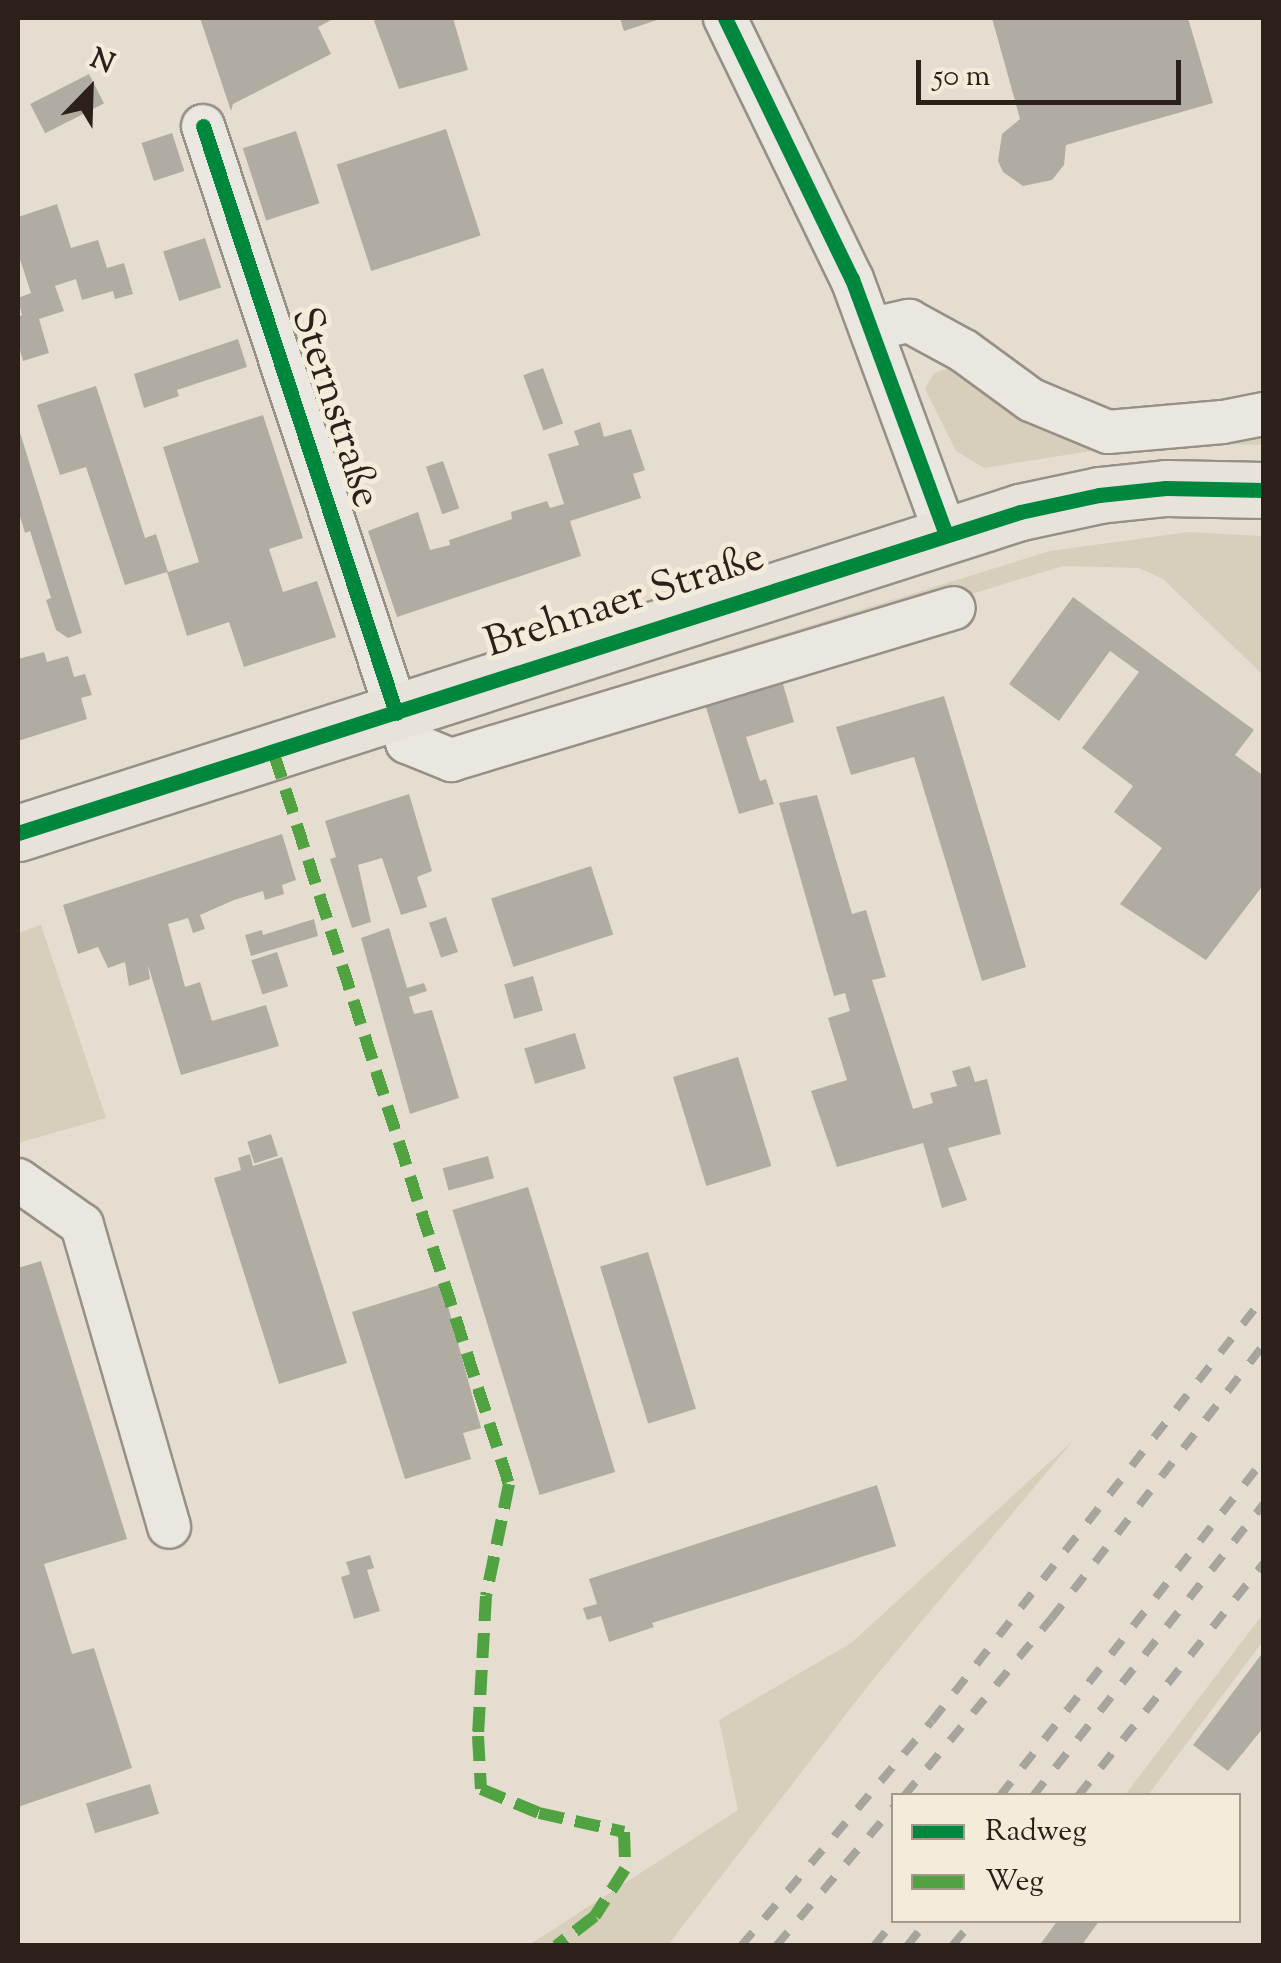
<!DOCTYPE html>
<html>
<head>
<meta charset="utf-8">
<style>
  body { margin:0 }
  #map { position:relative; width:1281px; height:1963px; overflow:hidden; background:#e5ded0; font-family:"Sorts Mill Goudy",serif }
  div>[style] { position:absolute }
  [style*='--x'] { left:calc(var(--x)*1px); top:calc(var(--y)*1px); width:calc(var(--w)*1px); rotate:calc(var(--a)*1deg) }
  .green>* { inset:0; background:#d7cebb }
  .building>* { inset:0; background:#b1aca2; transform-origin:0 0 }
  .roads { filter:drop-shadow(2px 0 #969087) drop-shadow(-2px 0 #969087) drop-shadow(0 2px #969087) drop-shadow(0 -2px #969087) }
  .minor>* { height:42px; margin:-21px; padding:0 21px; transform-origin:21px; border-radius:21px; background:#eae7e0 }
  .major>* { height:55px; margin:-27.5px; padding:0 27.5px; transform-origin:27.5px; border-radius:27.5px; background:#e7e3db }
  .rail>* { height:8px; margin-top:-4px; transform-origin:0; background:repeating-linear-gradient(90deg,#a7a39d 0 18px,transparent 0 36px) }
  .quiet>* { height:12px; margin-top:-6px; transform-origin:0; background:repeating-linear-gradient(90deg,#51a240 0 25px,transparent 0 37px) }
  .cycleway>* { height:15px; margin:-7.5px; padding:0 7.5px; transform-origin:7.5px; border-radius:7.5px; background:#00873e }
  span { translate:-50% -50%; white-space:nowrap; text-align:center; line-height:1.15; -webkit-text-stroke:10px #f3ecdb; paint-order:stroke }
  .street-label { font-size:42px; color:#2c2019 }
  .frame { position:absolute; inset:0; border:20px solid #2c2019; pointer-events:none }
  .legend { position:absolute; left:891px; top:1793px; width:350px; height:130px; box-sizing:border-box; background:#f3ecdb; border:2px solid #a39a8d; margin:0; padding:12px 18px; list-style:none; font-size:30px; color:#2c2019 }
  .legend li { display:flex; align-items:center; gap:20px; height:50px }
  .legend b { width:50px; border:2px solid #a39a8d }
  .north { position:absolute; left:40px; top:40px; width:100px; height:100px; -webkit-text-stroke:8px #f3ecdb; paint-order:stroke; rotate:23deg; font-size:28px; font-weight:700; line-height:40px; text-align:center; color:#2c2019 }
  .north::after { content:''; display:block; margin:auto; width:35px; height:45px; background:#2c2019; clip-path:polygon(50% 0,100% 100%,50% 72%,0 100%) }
  .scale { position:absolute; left:916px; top:60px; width:265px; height:45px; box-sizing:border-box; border:5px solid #2c2019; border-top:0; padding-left:12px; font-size:30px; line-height:35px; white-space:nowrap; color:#2c2019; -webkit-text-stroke:8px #f3ecdb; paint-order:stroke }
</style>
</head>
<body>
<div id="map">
  <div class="green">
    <i style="clip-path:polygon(949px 368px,1041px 428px,1089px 447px,1263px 430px,1263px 445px,1186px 443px,1103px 449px,984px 468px,956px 451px,925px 389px,934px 373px)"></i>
    <i style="clip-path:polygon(1189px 532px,1263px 536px,1263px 675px,1163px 579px,1139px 568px,1063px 566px,461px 750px,432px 743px,1050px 551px)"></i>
    <i style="clip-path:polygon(41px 925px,106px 1118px,18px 1143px,18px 933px)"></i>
    <i style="clip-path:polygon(1073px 1441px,871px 1682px,668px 1945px,529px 1945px,738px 1810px,719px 1720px,851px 1643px)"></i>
    <i style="clip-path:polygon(1263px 1614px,1263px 1641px,1148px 1795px,1125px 1795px)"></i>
  </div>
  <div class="building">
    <i style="clip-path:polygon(200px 18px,335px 18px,318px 27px,331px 54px,233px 104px,231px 111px)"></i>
    <i style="clip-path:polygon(373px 18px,453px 18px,468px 70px,399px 89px)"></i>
    <i style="clip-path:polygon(620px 18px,663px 18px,624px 31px)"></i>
    <i style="clip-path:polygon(992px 18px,1188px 18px,1213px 103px,1066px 145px,1064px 165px,1052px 180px,1023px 186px,1003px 172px,998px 161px,1002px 134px,1020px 119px)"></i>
    <i style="left:89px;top:74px;width:33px;height:66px;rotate:63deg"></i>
    <i style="left:446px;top:129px;width:112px;height:115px;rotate:72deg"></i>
    <i style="left:296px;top:131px;width:76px;height:56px;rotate:72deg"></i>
    <i style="left:172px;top:133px;width:40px;height:32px;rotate:72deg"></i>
    <i style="clip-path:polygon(57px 204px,71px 248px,98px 240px,107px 268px,124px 263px,133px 294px,115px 299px,113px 291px,82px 300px,76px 279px,55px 286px,64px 311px,39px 319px,49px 353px,23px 361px,18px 343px,18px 317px,22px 315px,18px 298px,31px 293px,18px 253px,18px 217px)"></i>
    <i style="left:205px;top:238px;width:52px;height:44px;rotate:72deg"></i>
    <i style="clip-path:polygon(238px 339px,247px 367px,177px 390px,179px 396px,144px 408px,134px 374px)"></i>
    <i style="left:543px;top:368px;width:59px;height:21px;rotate:70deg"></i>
    <i style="clip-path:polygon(96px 386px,145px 538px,156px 534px,168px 572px,199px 562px,163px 447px,263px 415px,303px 538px,269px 549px,283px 592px,317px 581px,336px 637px,244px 667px,229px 622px,187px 636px,167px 572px,125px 585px,86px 467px,60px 475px,37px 405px)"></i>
    <i style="clip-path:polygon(600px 422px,604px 437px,631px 429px,645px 470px,633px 474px,641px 498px,570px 521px,581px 556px,397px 617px,368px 531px,418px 512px,430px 550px,450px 545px,449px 540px,512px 519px,511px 512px,547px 501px,550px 508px,564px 504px,548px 454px,579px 445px,574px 431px)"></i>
    <i style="clip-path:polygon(18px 426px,82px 633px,68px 638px,56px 630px,46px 600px,51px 598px,30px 531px,25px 533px,18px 510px)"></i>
    <i style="left:443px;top:461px;width:50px;height:18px;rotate:71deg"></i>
    <i style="clip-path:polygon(1073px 597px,1254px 730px,1235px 755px,1264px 776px,1264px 884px,1206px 960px,1120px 904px,1162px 848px,1114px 812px,1133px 786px,1082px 748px,1139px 672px,1110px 651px,1059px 721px,1009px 684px)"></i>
    <i style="clip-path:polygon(44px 652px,47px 662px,68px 656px,74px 677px,85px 674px,92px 695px,81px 698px,87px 719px,18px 741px,18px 659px)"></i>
    <i style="clip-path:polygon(781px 677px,794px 722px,746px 737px,760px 781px,766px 779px,774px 804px,739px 814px,704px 701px)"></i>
    <i style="clip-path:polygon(944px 696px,1026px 967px,982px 981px,914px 757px,851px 775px,836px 727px)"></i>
    <i style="clip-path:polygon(409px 794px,432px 871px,417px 877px,427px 907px,401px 915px,382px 858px,358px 865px,371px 922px,352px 928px,330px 859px,336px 857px,325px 821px)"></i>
    <i style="clip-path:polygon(817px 795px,852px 914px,866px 910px,886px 977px,872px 980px,913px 1109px,933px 1103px,930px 1093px,957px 1086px,952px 1071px,970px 1066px,975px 1082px,987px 1079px,1001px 1134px,948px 1148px,967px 1200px,942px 1208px,923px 1143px,837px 1167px,811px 1091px,847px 1080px,828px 1018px,850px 1011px,845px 993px,834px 996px,779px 803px)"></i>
    <i style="clip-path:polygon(282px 834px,296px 880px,282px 885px,284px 894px,265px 900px,263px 891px,234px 900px,200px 915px,205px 929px,193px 933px,188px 918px,168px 924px,185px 987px,200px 982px,212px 1021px,266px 1005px,279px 1046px,181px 1075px,148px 965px,150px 979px,129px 986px,125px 962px,108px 968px,98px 947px,78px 954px,63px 905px)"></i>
    <i style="left:591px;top:866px;width:72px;height:105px;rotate:72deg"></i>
    <i style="left:446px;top:917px;width:37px;height:18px;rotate:71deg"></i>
    <i style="clip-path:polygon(314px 919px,318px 936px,251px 956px,245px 935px,262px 930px,263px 935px)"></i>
    <i style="clip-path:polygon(389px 928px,407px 988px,424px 983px,427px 991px,409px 997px,414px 1014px,432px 1010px,459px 1098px,410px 1114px,361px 938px)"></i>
    <i style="left:277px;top:952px;width:36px;height:27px;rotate:72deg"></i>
    <i style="left:533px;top:976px;width:36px;height:30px;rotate:74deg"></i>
    <i style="left:575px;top:1033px;width:37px;height:53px;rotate:73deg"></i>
    <i style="left:738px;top:1057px;width:114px;height:68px;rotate:73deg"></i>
    <i style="left:271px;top:1134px;width:23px;height:25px;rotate:72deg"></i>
    <i style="clip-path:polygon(250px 1154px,253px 1166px,282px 1157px,347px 1363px,279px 1384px,214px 1178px,241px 1170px,238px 1158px)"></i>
    <i style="left:488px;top:1156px;width:23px;height:47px;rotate:75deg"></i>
    <i style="left:528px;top:1187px;width:298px;height:79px;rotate:73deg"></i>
    <i style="left:648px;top:1252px;width:164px;height:50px;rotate:73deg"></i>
    <i style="clip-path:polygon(41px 1261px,127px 1539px,44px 1564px,72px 1654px,94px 1648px,132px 1768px,18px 1807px,18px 1268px)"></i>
    <i style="clip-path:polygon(442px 1284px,481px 1428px,463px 1433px,471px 1459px,405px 1479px,352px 1312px)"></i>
    <i style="clip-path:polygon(877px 1485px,896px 1546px,652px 1623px,654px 1627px,609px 1642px,601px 1616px,587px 1620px,583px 1608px,597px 1604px,589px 1579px)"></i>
    <i style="clip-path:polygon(370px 1555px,374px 1568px,367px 1570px,380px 1611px,354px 1619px,341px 1577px,350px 1574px,346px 1562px)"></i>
    <i style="clip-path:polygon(1264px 1651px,1264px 1727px,1228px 1771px,1193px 1745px)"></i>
    <i style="left:150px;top:1784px;width:31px;height:67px;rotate:73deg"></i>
    <i style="clip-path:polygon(1058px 1920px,1100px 1920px,1081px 1946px,1039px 1946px)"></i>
  </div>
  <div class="roads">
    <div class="minor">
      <i style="--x:725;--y:18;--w:290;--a:64.1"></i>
      <i style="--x:852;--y:279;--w:272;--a:69.8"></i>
      <i style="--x:203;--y:126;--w:649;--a:71.68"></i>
      <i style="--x:407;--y:742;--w:48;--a:22.2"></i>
      <i style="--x:451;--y:760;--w:525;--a:-16.81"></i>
      <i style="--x:873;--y:329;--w:37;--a:-13"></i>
      <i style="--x:909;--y:321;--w:63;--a:28.6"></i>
      <i style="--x:964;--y:351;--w:83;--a:36.2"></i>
      <i style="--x:1031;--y:400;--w:83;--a:22.6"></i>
      <i style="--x:1108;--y:432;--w:115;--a:-5"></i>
      <i style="--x:1223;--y:422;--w:42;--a:-11"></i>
      <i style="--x:18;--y:1180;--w:78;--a:35.1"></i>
      <i style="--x:82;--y:1225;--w:314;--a:73.9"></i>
    </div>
    <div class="major">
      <i style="--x:18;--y:833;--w:1052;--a:-17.76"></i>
      <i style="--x:1020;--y:512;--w:81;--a:-12.1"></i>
      <i style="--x:1099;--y:495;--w:67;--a:-6"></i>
      <i style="--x:1166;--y:488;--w:98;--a:1.2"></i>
    </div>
  </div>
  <div class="rail">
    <i style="--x:904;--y:1796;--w:230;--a:-50.3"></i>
    <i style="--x:1051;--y:1619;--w:348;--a:-52.2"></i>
    <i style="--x:1000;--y:1796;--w:428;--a:-51.9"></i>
    <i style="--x:1033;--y:1796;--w:373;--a:-51.7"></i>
    <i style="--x:1078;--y:1796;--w:298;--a:-51.4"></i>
    <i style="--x:741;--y:1946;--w:295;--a:-49.7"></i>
    <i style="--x:932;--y:1721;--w:539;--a:-51.94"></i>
    <i style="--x:776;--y:1946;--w:182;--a:-49.7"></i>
    <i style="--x:874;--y:1946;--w:33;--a:-51"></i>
    <i style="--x:907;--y:1946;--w:33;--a:-51"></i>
    <i style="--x:952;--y:1946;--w:34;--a:-50"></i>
  </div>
  <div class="quiet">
    <i style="--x:274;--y:754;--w:767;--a:72.16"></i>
    <i style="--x:509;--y:1484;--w:114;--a:101.6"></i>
    <i style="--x:486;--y:1596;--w:140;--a:93.3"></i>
    <i style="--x:478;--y:1736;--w:53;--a:86.8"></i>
    <i style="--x:481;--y:1789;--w:63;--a:22.5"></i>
    <i style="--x:539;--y:1813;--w:87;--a:12.6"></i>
    <i style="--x:624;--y:1832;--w:37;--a:88"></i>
    <i style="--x:625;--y:1869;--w:56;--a:122.6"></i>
    <i style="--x:595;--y:1916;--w:49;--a:142.4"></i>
  </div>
  <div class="cycleway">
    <i style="--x:725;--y:18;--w:290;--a:64.1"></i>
    <i style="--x:852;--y:279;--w:272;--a:69.8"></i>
    <i style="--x:203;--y:126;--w:618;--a:71.8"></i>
    <i style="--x:18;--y:833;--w:1052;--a:-17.76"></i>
    <i style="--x:1020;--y:512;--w:81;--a:-12.1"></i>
    <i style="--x:1099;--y:495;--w:67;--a:-6"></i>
    <i style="--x:1166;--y:488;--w:98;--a:1.2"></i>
  </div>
  <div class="street-label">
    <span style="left:334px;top:408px;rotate:72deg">Sternstraße</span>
    <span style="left:625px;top:602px;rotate:-18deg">Brehnaer Straße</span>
  </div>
  <div class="frame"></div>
  <ul class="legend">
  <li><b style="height:12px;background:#00873e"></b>Radweg</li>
  <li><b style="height:12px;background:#51a240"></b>Weg</li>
  </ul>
  <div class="north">N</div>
  <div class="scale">50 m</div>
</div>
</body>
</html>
